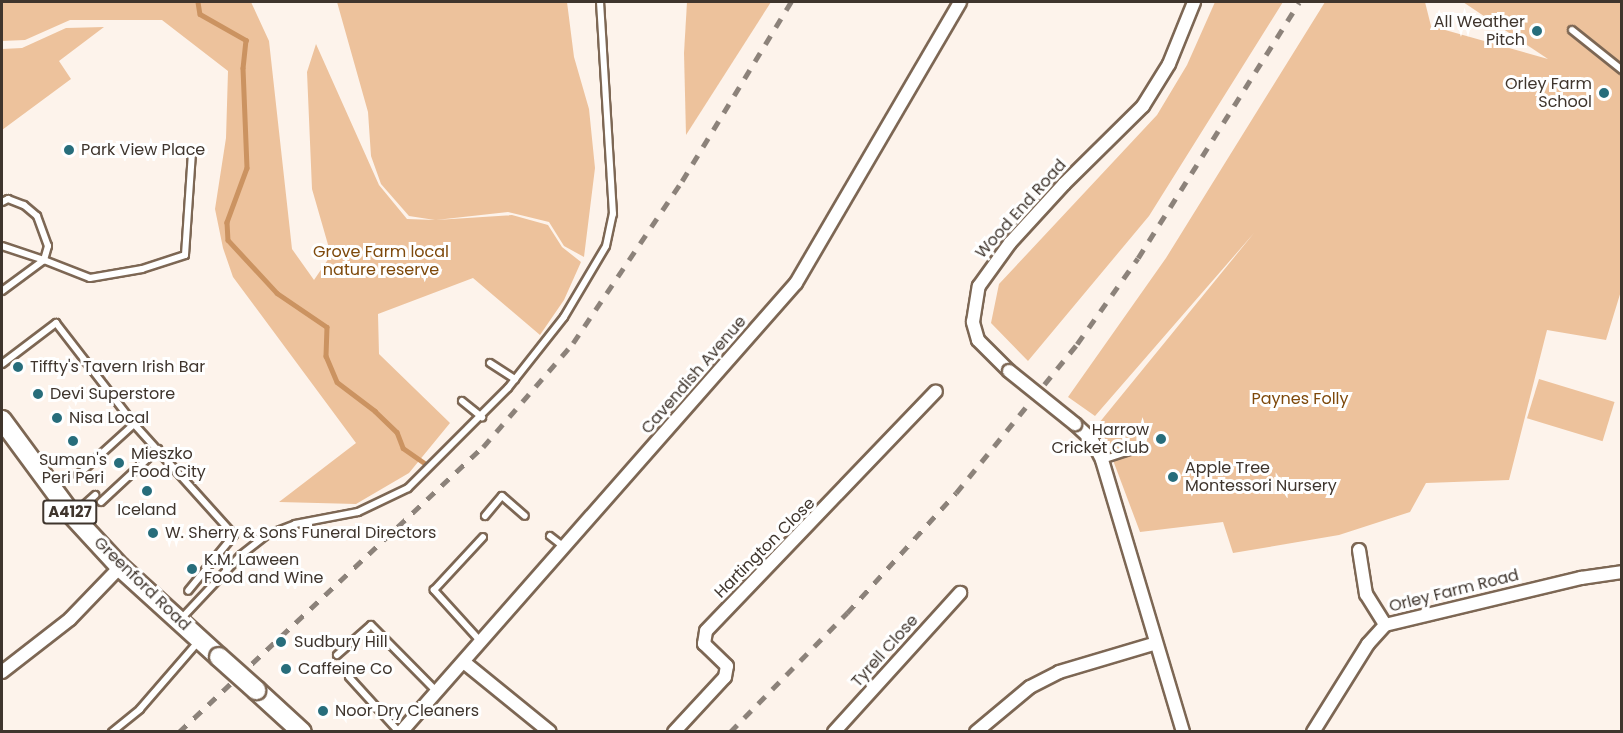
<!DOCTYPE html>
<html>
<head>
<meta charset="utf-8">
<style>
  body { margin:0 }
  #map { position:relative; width:1623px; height:733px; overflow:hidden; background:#fdf3eb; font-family:Poppins,sans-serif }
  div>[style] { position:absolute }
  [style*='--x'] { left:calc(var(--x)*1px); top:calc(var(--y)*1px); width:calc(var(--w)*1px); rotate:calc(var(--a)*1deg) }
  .green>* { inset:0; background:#edc29c; transform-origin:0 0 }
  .stream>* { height:4.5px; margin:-2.25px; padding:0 2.25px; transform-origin:2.25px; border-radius:2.25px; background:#cb9361 }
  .roads { filter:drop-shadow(2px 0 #7d6754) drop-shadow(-2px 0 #7d6754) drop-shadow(0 2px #7d6754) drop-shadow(0 -2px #7d6754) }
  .service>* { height:6px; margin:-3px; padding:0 3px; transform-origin:3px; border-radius:3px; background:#fff }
  .minor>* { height:12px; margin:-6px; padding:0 6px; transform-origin:6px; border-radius:6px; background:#fff }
  .primary>* { height:18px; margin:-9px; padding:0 9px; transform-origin:9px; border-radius:9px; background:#fff }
  .rail>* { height:4.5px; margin-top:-2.25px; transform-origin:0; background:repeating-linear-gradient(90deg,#8c827a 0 10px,transparent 0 20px) }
  .bridges { filter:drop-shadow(2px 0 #7d6754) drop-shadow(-2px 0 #7d6754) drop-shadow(0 2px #7d6754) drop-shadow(0 -2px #7d6754) }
  .minor-bridge>* { height:12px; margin:-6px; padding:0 6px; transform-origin:6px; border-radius:6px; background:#fff }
  .primary-bridge>* { height:18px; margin:-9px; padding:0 9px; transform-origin:9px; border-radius:9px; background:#fff }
  .dots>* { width:16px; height:16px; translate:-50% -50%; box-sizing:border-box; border:3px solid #fff; border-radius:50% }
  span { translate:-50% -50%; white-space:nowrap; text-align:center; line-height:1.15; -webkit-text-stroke:6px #fff; paint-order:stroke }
  .shield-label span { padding:2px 4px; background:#fff; border:2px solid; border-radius:4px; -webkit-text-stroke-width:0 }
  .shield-label { font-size:15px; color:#3f352d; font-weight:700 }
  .poi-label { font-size:16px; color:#3f352d }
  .right { translate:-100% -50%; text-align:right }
  .left { translate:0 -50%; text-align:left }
  .street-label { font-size:16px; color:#3f352d }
  .park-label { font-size:16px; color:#7e490b }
  .frame { position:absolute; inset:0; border:3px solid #3f352d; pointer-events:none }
</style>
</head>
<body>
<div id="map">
  <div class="green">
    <i style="clip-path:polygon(2px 2px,251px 2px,269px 41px,292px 249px,314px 280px,331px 255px,312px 189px,307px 72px,316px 44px,379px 185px,407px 219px,435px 220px,409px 216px,381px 184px,371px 156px,368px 112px,337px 2px,567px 2px,574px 57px,589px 109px,595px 168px,584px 257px,564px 246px,549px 222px,508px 212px,436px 220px,512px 215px,548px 225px,562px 247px,581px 262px,564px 300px,540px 335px,473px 278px,378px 314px,379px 354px,450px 423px,409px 473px,356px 504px,279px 502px,356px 443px,233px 277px,223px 248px,215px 209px,226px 138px,228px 71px,162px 20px,70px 20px,25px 40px,2px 41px)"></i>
    <i style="clip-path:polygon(687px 2px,771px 2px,686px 135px,684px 53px)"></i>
    <i style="clip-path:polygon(1215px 2px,1283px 2px,1149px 216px,1028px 361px,991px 323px,999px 284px,1157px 115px,1187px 65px)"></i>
    <i style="clip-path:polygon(1325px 2px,1425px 2px,1431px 26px,1548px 59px,1463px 2px,1621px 2px,1621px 291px,1606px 340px,1547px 330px,1509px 480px,1426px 483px,1410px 512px,1339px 535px,1233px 553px,1223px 522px,1140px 532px,1099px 423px,1254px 233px,1095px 416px,1068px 397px,1166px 258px)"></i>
    <i style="clip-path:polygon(104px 27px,59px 61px,71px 79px,2px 130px,2px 49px,22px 48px,66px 28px)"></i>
    <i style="left:1539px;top:379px;width:79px;height:41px;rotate:17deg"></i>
  </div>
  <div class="stream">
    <i style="--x:198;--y:2;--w:12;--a:81"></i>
    <i style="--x:200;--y:14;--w:53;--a:29.5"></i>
    <i style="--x:246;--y:40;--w:28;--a:96"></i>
    <i style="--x:243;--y:68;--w:100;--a:87.7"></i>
    <i style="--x:247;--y:168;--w:58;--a:110.3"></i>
    <i style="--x:227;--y:222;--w:18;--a:87"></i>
    <i style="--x:228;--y:240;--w:72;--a:47.2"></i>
    <i style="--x:277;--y:293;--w:60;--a:34.2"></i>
    <i style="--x:327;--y:327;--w:29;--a:92"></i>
    <i style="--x:326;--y:356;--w:28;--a:67"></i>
    <i style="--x:337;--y:382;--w:48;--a:37.3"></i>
    <i style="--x:375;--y:411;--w:30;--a:44"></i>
    <i style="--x:397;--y:432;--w:17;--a:69"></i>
    <i style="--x:403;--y:448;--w:28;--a:35"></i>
  </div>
  <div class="roads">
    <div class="service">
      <i style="--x:1572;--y:30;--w:64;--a:38.7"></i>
      <i style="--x:2;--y:202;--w:7;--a:-27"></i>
      <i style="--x:8;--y:199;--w:17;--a:21"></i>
      <i style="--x:24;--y:205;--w:17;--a:40"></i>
      <i style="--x:37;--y:216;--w:32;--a:70"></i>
      <i style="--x:48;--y:246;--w:15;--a:106"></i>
      <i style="--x:44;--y:260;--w:44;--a:-161.6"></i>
      <i style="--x:2;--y:291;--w:52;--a:-36.4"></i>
      <i style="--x:44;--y:260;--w:49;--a:21.4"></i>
      <i style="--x:90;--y:278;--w:53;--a:-9.8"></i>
      <i style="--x:142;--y:269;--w:45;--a:-18"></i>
      <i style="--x:185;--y:255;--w:103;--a:-86.1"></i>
      <i style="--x:490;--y:363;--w:30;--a:33"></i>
      <i style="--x:2;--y:364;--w:68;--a:-37.2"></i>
      <i style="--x:56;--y:323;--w:128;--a:52.3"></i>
      <i style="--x:134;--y:424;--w:149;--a:48"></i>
      <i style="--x:234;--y:535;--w:72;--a:129.4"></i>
      <i style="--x:462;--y:401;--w:26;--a:39"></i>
      <i style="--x:1102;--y:460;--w:39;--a:-18"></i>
      <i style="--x:78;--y:475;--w:76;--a:-42.3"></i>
      <i style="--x:101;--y:502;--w:78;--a:-42.9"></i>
      <i style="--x:73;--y:515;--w:30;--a:-42"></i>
      <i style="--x:485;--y:516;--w:26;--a:-50"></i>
      <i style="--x:502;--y:496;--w:30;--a:41"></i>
      <i style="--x:550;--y:536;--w:18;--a:38"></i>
      <i style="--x:180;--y:620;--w:89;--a:-46.8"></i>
      <i style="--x:241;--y:555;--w:33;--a:-38"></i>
      <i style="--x:267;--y:535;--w:30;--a:-21"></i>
      <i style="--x:295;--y:524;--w:64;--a:-10.8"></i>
      <i style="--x:358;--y:512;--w:55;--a:-25.6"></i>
      <i style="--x:408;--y:488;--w:141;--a:-45"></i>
      <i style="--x:508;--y:388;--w:90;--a:-51.7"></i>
      <i style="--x:564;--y:317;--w:82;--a:-59.4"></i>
      <i style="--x:606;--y:246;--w:33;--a:-78"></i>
      <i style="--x:613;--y:214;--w:212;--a:-93.5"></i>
      <i style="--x:482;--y:643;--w:72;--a:-132.2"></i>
      <i style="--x:434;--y:590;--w:72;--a:-47.2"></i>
      <i style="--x:337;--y:655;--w:45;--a:-41.4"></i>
      <i style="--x:371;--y:625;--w:94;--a:45.4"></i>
      <i style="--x:349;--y:677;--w:74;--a:47.7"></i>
      <i style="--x:112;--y:732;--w:36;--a:-39"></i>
      <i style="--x:140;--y:709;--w:89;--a:-49.1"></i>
    </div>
    <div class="minor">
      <i style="--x:1009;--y:371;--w:44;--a:-135"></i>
      <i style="--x:978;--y:340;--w:19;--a:-106"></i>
      <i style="--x:973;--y:322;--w:36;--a:-81"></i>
      <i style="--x:979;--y:286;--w:53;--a:-54.2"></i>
      <i style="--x:1010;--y:243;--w:80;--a:-47.5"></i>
      <i style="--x:1064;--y:184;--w:111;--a:-44.6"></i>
      <i style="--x:1143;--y:106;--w:49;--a:-58.2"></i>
      <i style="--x:1169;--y:64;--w:67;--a:-68"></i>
      <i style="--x:1075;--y:424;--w:23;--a:43"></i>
      <i style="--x:1092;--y:440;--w:22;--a:63"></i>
      <i style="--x:1102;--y:460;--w:284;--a:73.4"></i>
      <i style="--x:1359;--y:550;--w:45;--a:81"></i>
      <i style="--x:1366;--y:594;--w:36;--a:58"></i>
      <i style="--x:465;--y:663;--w:109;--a:39.1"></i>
      <i style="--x:2;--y:672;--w:86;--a:-37.9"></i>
      <i style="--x:70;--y:619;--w:72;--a:-46.1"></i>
      <i style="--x:401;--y:732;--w:598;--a:-48.66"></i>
      <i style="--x:796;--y:283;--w:325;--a:-59.7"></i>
      <i style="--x:674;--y:732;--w:75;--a:-47.2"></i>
      <i style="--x:725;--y:677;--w:11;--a:-80"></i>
      <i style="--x:727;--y:666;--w:32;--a:-136"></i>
      <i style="--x:704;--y:644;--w:13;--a:-81"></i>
      <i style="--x:706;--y:631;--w:332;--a:-46.2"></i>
      <i style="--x:834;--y:732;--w:188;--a:-47.8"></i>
      <i style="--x:976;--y:732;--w:70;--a:-39.8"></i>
      <i style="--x:1030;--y:687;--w:33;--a:-27"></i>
      <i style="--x:1059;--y:672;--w:101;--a:-16.6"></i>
      <i style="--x:1313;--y:732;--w:104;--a:-58"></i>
      <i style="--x:1368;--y:644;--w:25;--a:-48"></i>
      <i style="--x:1385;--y:625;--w:202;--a:-13.5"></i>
      <i style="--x:1581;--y:578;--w:41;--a:-8.3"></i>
    </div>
    <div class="primary">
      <i style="--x:2;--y:420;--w:118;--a:53.6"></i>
      <i style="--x:72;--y:515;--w:71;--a:47.3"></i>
      <i style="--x:120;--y:567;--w:134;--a:42.3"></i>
      <i style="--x:256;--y:690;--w:62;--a:42.4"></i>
    </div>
  </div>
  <div class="rail">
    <i style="--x:179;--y:732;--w:417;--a:-43.2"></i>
    <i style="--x:483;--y:447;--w:138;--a:-49.1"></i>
    <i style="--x:573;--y:343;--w:195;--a:-56.1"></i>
    <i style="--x:682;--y:181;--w:210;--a:-58.7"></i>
    <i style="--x:730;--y:732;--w:167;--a:-45.5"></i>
    <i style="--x:847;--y:613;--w:162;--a:-47.8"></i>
    <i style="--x:956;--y:493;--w:192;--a:-50.9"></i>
    <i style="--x:1077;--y:344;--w:105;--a:-54.7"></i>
    <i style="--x:1138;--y:258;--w:302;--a:-57.8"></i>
  </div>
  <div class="bridges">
    <div class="minor-bridge">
      <i style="--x:1009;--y:371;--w:85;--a:38.8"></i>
    </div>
    <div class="primary-bridge">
      <i style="--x:219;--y:657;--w:50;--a:41.7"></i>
    </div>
  </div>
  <div class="dots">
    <i style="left:1537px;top:31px;background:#276d7b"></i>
    <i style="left:1604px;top:93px;background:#276d7b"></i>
    <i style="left:69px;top:150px;background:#276d7b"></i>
    <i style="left:18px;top:367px;background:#276d7b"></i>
    <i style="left:38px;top:394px;background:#276d7b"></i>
    <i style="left:57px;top:418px;background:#276d7b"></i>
    <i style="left:1161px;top:439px;background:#276d7b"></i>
    <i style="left:73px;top:441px;background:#276d7b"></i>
    <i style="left:119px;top:463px;background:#276d7b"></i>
    <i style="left:1173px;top:477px;background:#276d7b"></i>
    <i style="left:147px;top:491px;background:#276d7b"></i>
    <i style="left:153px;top:533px;background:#276d7b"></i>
    <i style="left:192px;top:569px;background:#276d7b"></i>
    <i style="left:281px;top:642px;background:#276d7b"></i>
    <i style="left:286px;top:669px;background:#276d7b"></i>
    <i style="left:323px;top:711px;background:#276d7b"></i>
  </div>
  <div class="shield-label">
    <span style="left:70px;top:512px">A4127</span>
  </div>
  <div class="poi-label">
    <span class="right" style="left:1525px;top:31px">All Weather<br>Pitch</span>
    <span class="right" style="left:1592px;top:93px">Orley Farm<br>School</span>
    <span class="left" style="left:81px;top:150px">Park View Place</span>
    <span class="left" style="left:30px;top:367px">Tiffty's Tavern Irish Bar</span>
    <span class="left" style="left:50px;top:394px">Devi Superstore</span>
    <span class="left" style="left:69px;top:418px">Nisa Local</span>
    <span class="right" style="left:1149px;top:439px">Harrow<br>Cricket Club</span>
    <span class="left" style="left:131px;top:463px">Mieszko<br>Food City</span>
    <span style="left:73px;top:469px">Suman's<br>Peri Peri</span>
    <span class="left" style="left:1185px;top:477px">Apple Tree<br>Montessori Nursery</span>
    <span style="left:147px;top:510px">Iceland</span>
    <span class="left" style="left:165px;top:533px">W. Sherry &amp; Sons Funeral Directors</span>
    <span class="left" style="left:204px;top:569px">K.M. Laween<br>Food and Wine</span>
    <span class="left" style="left:294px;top:642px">Sudbury Hill</span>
    <span class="left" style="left:298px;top:669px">Caffeine Co</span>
    <span class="left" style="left:335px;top:711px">Noor Dry Cleaners</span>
  </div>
  <div class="street-label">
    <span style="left:1021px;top:209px;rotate:-48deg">Wood End Road</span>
    <span style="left:694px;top:375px;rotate:-49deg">Cavendish Avenue</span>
    <span style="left:765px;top:548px;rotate:-45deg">Hartington Close</span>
    <span style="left:142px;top:584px;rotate:44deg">Greenford Road</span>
    <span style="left:1454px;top:591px;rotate:-14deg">Orley Farm Road</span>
    <span style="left:885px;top:651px;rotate:-48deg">Tyrell Close</span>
  </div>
  <div class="park-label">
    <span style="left:381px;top:261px">Grove Farm local<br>nature reserve</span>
    <span style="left:1300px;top:399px">Paynes Folly</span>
  </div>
  <div class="frame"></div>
</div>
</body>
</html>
